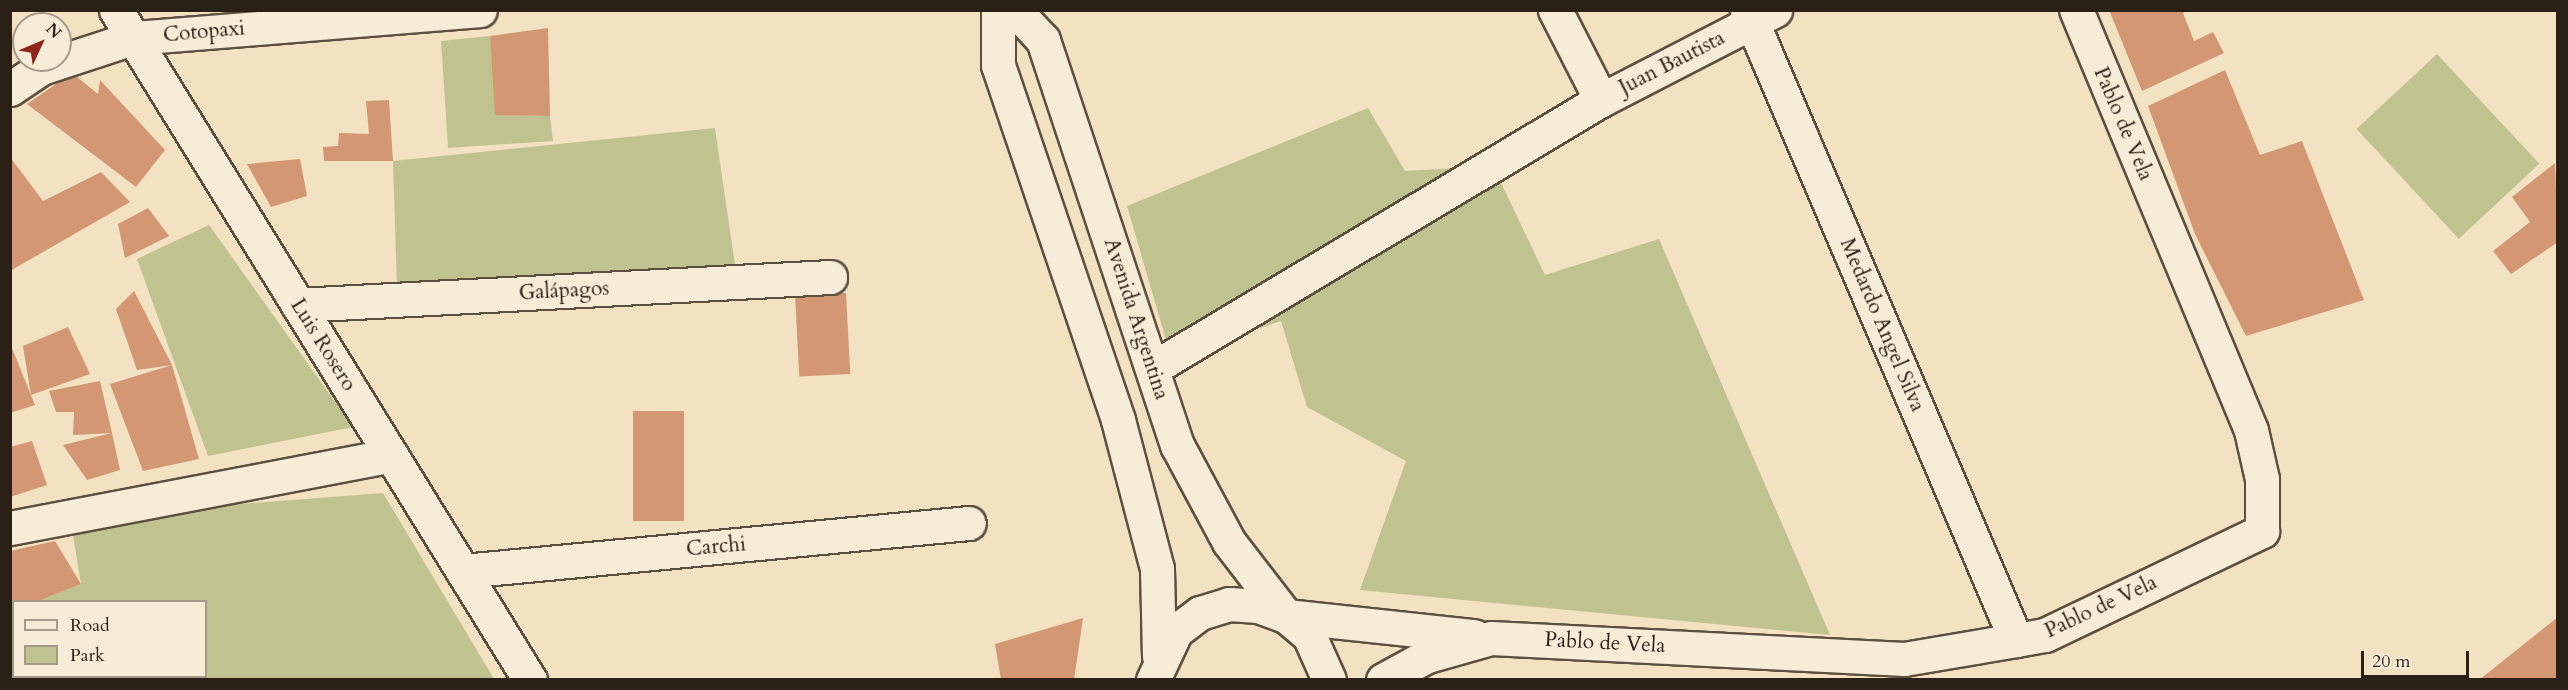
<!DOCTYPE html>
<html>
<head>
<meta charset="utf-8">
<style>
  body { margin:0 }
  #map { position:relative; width:2568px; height:690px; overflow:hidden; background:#f2e2c1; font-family:Cardo,serif }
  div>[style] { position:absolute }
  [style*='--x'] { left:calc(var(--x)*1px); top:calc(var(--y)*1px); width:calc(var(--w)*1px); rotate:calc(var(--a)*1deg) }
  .green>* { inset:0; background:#c0c28f; transform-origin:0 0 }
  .building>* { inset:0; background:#d39773; transform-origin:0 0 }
  .roads { filter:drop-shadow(2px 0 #5c5041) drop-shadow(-2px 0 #5c5041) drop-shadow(0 2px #5c5041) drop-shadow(0 -2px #5c5041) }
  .street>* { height:33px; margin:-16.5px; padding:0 16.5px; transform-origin:16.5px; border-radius:16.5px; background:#f7ecd7 }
  .secondary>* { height:33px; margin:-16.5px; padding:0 16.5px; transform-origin:16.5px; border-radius:16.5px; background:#f7ecd7 }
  span { translate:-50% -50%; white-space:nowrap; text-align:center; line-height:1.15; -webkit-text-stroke:5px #f7ecd7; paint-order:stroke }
  .street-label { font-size:21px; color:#2a2016 }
  .frame { position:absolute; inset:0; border:12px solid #2a2016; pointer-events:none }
  .legend { position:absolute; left:12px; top:600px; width:195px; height:78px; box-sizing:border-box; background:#f7ecd7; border:2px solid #a59a8a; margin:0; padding:8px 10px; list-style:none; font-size:18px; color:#2a2016 }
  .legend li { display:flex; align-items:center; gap:12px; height:30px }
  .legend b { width:30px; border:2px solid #a59a8a }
  .north { position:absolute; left:12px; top:12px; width:60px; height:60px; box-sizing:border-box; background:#f7ecd7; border:2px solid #a59a8a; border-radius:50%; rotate:46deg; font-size:16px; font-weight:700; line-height:24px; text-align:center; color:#2a2016 }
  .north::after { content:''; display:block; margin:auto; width:21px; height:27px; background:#8f2418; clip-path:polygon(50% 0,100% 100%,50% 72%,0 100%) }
  .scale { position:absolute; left:2361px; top:651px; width:108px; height:27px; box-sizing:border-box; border:3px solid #2a2016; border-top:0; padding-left:8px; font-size:18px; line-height:21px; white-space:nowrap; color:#2a2016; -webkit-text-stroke:4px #f7ecd7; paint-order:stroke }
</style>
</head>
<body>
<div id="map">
  <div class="green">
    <i style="clip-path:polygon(490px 36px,496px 115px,550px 116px,553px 141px,448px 148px,441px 41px)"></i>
    <i style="left:2437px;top:54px;width:150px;height:110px;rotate:47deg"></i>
    <i style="clip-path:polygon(1368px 108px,1405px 171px,1493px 166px,1545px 275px,1659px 239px,1830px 635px,1360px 590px,1406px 461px,1307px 407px,1281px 321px,1171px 357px,1127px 206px)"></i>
    <i style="clip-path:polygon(715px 128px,736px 272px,397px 288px,393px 161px)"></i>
    <i style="clip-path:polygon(209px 225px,353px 427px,208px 456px,137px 259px)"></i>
    <i style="clip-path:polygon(383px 493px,494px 679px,11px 679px,13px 610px,14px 676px,206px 676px,206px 602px,35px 601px,81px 584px,70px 517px)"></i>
  </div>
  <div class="building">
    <i style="clip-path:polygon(2109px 10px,2189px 10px,2183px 13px,2194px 41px,2213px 32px,2224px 53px,2142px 91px)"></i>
    <i style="clip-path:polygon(548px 28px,550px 116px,495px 115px,490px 36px)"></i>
    <i style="clip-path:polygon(2225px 70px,2260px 155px,2302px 141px,2364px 300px,2246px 336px,2195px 234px,2148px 106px)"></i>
    <i style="clip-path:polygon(72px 73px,98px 94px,100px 80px,165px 150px,136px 187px,27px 104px)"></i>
    <i style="clip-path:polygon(389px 100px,393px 161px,324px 161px,323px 147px,338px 146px,339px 133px,369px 134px,366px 101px)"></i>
    <i style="clip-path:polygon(10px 157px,43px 201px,101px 172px,130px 202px,10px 271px)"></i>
    <i style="clip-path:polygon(300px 159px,307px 196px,271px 207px,247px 164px)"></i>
    <i style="clip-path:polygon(2555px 163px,2558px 242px,2511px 274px,2493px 251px,2530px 222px,2512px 197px)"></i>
    <i style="clip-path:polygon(148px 208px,169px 236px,125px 258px,118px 224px)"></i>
    <i style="clip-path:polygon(134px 291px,172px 365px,199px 459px,143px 471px,110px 384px,172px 365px,137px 370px,116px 309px)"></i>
    <i style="left:846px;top:293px;width:81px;height:51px;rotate:87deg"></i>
    <i style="clip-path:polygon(68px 327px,90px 374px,31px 395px,23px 346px)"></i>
    <i style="clip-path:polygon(10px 343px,35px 405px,10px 413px)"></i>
    <i style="clip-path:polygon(100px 381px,112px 433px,120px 470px,87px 480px,63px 445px,112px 433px,73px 435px,74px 412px,56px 412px,49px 391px)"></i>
    <i style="left:633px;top:411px;width:51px;height:110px"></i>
    <i style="clip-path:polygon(32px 441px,47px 485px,10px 497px,10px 447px)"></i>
    <i style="clip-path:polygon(55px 541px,81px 584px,35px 602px,14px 602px,10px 611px,10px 551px)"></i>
    <i style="clip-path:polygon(2558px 617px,2558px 680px,2479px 680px)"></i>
    <i style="clip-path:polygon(1083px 618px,1074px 680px,1001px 680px,995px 644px)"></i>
  </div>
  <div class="roads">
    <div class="street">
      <i style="--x:116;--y:10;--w:788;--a:58.29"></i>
      <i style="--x:1555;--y:10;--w:101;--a:62.9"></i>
      <i style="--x:1747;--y:10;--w:685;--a:66.88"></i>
      <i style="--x:10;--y:89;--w:37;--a:-34"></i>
      <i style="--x:41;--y:68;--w:97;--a:-18.1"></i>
      <i style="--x:133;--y:38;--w:348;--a:-4.6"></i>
      <i style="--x:298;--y:305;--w:533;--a:-3.01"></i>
      <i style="--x:1153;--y:368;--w:522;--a:-30.89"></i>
      <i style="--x:1601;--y:100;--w:196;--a:-27.3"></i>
      <i style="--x:10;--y:528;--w:388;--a:-10.8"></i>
      <i style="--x:463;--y:571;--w:508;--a:-5.42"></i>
      <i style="--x:1286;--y:616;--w:189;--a:6.1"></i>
      <i style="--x:1383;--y:680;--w:50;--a:-28.6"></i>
      <i style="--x:1427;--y:656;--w:66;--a:-15.7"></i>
      <i style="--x:1491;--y:638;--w:414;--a:2.9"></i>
      <i style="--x:1904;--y:659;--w:114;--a:-9.6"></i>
      <i style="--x:2016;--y:640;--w:29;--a:-10"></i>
      <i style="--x:2045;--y:635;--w:241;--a:-25.6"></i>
      <i style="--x:2262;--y:531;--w:52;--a:-90"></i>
      <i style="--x:2262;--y:479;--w:50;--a:-102.7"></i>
      <i style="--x:2251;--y:430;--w:455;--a:-112.6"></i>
    </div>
    <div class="secondary">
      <i style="--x:998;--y:10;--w:55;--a:90"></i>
      <i style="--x:998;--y:65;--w:375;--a:71.3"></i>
      <i style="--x:1118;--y:420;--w:154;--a:75.3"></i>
      <i style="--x:1157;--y:569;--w:87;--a:88.7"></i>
      <i style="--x:1015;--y:10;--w:41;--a:47"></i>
      <i style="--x:1043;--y:40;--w:427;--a:71.7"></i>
      <i style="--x:1177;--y:445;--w:110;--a:61.8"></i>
      <i style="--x:1229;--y:542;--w:93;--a:52.4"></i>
      <i style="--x:1153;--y:680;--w:54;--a:-64.9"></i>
      <i style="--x:1176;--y:631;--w:30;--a:-37"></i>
      <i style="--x:1200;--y:613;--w:30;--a:-17"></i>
      <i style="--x:1229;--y:604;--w:29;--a:4"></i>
      <i style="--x:1258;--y:606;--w:30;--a:20"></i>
      <i style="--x:1286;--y:616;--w:30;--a:40"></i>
      <i style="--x:1309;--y:635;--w:49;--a:66"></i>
    </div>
  </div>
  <div class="street-label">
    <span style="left:204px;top:32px;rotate:-5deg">Cotopaxi</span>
    <span style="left:1672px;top:63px;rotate:-27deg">Juan Bautista</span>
    <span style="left:2123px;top:124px;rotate:67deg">Pablo de Vela</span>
    <span style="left:564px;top:291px;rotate:-3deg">Galápagos</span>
    <span style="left:1136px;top:319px;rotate:72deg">Avenida Argentina</span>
    <span style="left:1882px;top:325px;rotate:67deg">Medardo Angel Silva</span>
    <span style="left:323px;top:345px;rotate:58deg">Luis Rosero</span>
    <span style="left:716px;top:547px;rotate:-5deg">Carchi</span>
    <span style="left:2101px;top:607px;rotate:-25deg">Pablo de Vela</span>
    <span style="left:1605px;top:643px;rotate:3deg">Pablo de Vela</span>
  </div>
  <div class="frame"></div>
  <ul class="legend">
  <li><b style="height:8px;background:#f7ecd7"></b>Road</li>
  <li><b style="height:16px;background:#c0c28f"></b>Park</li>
  </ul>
  <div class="north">N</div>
  <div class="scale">20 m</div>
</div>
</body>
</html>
